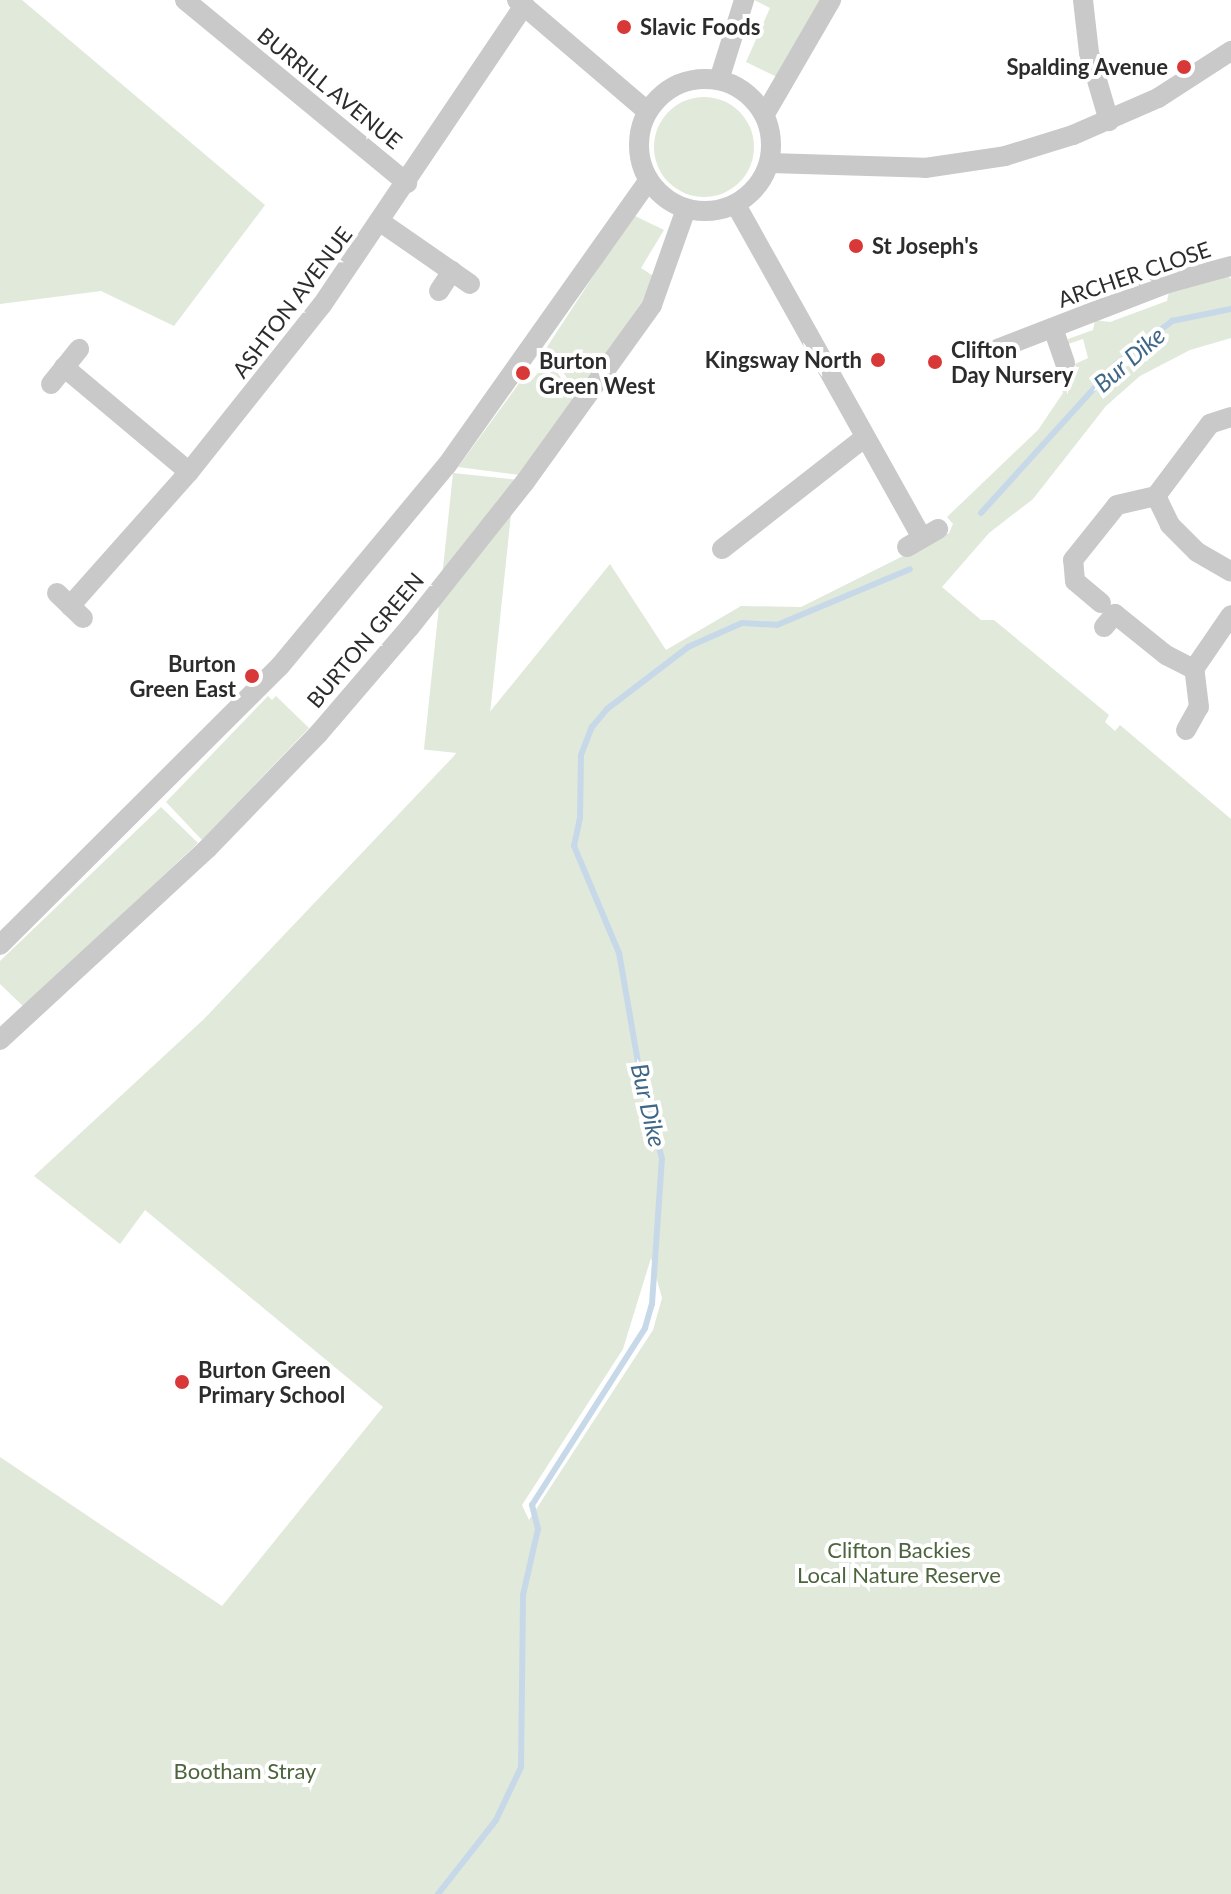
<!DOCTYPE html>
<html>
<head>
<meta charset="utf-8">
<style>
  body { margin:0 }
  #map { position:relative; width:1231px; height:1894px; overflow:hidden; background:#fff; font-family:Lato,sans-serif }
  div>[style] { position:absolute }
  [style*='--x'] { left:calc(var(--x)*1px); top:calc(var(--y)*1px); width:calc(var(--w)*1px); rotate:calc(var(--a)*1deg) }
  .green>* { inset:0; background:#e1e9da; transform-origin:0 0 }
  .round { border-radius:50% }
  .stream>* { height:6px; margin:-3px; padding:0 3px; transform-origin:3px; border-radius:3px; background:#c7d9e8 }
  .minor>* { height:20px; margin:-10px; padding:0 10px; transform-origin:10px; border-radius:10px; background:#c9c9c9 }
  .minor>.ring { margin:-10px; padding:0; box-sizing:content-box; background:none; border:20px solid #c9c9c9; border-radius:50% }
  .dots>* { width:22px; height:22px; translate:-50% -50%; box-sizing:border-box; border:4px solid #fff; border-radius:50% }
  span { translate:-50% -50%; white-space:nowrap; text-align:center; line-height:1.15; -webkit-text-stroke:8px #fff; paint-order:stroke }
  .poi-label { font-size:22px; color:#2c2c2c; font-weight:700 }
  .left { translate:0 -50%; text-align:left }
  .right { translate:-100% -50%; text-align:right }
  .street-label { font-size:22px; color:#2c2c2c }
  .park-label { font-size:22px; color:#4d643d }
  .water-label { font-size:24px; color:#406788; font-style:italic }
</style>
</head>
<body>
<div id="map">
  <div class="green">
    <i style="clip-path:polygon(0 0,22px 0,265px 205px,174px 326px,101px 291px,0 304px)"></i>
    <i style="clip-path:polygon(754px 0,822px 0,781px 79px,746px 62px,770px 8px)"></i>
    <i class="round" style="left:654px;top:97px;width:100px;height:100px"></i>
    <i style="clip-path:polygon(633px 215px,664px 230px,641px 268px,658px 279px,577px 394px,547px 347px)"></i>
    <i style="clip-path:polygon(evenodd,1225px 273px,1231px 279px,1231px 338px,1190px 350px,1140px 376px,1106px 406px,1033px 499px,989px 533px,942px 587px,981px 620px,994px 620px,1109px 715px,1105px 722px,1115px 731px,1120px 725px,1231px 819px,1231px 1894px,0 1894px,0 1457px,222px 1606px,383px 1407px,145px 1210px,120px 1244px,34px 1176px,204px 1019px,453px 757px,610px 564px,666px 650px,741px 606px,801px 607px,949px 533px,953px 524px,947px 517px,1038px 430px,1063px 393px,1058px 377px,1077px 370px,1075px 364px,1088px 358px,1083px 339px,1068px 344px,1068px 339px,1093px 330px,1095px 320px,1110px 322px,1167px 301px,1169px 292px,1225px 273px,651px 1258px,662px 1298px,653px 1330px,529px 1520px,522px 1505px,623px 1349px,651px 1258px)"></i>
    <i style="clip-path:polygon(550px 359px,574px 401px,520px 475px,458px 467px,523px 378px,530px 382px)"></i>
    <i style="left:453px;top:473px;width:62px;height:278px;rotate:6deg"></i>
    <i style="clip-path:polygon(268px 696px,272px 700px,276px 696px,309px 728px,202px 840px,166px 802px)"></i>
    <i style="clip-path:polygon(161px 807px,198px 843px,24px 1007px,0 984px,0 961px)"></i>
  </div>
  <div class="stream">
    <i style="--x:981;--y:513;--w:201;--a:-47.8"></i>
    <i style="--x:1116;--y:364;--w:71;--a:-37.5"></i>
    <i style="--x:1172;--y:321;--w:60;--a:-11.5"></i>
    <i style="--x:438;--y:1894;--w:94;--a:-51.9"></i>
    <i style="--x:496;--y:1820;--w:59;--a:-64.7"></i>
    <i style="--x:521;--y:1767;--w:172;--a:-89.3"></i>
    <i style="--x:523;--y:1595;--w:68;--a:-77.2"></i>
    <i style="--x:538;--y:1529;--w:25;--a:-104"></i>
    <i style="--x:532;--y:1505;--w:210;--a:-57.4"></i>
    <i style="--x:645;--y:1328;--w:25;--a:-74"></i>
    <i style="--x:652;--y:1304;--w:145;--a:-86.1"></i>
    <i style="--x:662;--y:1159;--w:88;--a:-104.5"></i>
    <i style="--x:640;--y:1074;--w:123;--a:-99.8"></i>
    <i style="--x:619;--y:953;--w:116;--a:-112.8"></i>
    <i style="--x:574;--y:846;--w:29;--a:-78"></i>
    <i style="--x:580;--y:818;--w:63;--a:-89.1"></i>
    <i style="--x:581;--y:755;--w:30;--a:-69"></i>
    <i style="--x:592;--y:727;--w:23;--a:-50"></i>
    <i style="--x:607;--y:709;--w:102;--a:-37.4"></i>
    <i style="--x:688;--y:647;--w:59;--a:-24"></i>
    <i style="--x:742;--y:623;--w:35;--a:3"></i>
    <i style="--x:777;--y:625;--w:144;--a:-22.8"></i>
  </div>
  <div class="minor">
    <i style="--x:185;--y:0;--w:288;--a:39.5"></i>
    <i style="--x:517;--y:0;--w:171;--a:40.5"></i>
    <i style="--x:1083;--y:0;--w:53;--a:83.5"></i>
    <i style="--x:1089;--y:53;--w:71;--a:73.6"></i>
    <i class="ring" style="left:639px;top:79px;width:112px;height:112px"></i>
    <i style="--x:719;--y:80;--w:84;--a:-72.6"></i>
    <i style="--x:765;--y:114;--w:132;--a:-59.9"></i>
    <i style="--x:770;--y:163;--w:155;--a:1.8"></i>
    <i style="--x:925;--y:168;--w:81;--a:-8.5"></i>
    <i style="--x:1005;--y:156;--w:71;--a:-17.2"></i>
    <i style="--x:1073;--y:135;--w:93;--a:-23.5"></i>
    <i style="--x:1158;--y:98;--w:87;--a:-32.8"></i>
    <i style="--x:736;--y:205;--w:381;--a:60.8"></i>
    <i style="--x:382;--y:223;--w:107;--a:34.7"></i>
    <i style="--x:439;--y:291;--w:24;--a:-57"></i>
    <i style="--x:1053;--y:328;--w:37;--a:71"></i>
    <i style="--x:997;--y:349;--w:183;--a:-21.1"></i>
    <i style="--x:1168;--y:283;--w:65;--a:-15.1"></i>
    <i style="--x:64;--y:367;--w:163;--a:40"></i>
    <i style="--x:51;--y:384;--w:45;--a:-51.3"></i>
    <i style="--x:1231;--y:417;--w:22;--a:162"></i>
    <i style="--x:1210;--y:424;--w:90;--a:126.9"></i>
    <i style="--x:1156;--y:496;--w:32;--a:64"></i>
    <i style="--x:1170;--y:525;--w:38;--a:45"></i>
    <i style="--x:1197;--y:552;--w:39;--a:30"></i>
    <i style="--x:907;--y:547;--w:36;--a:-30"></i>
    <i style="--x:722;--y:549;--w:180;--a:-38"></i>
    <i style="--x:57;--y:593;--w:36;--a:44"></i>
    <i style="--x:1101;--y:603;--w:34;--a:-140"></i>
    <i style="--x:1075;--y:581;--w:21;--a:-95"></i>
    <i style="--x:1073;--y:560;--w:70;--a:-51.3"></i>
    <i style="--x:1117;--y:505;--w:40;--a:-13"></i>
    <i style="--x:70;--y:606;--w:179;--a:-48.4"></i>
    <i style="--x:189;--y:472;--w:213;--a:-51.5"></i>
    <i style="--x:322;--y:305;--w:362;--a:-56"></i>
    <i style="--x:1104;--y:627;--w:17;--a:-50"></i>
    <i style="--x:1115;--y:614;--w:65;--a:38.8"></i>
    <i style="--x:1166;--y:655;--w:31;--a:27"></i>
    <i style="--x:1186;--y:730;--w:26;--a:-61"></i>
    <i style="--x:1199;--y:707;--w:38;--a:-97"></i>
    <i style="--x:1194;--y:669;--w:65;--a:-55.6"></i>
    <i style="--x:0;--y:945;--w:395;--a:-44.9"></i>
    <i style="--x:280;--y:666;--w:261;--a:-50.3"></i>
    <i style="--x:447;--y:465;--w:348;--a:-54.7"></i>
    <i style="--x:0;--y:1040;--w:282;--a:-42.7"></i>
    <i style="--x:207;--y:849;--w:161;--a:-46"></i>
    <i style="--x:319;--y:733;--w:140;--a:-49.4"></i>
    <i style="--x:410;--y:627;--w:185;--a:-51.6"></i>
    <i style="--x:525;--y:482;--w:218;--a:-54.3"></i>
    <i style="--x:652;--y:305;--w:102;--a:-70.5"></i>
  </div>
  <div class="dots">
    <i style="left:624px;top:27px;background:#d93839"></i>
    <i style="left:1184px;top:67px;background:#d93839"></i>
    <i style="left:856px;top:246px;background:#d93839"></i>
    <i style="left:878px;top:360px;background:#d93839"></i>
    <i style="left:935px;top:362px;background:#d93839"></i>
    <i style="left:523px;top:373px;background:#d93839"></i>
    <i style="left:252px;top:676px;background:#d93839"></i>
    <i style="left:182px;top:1382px;background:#d93839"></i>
  </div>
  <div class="poi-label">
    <span class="left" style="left:640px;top:27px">Slavic Foods</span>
    <span class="right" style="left:1168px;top:67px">Spalding Avenue</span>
    <span class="left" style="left:872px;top:246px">St Joseph's</span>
    <span class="left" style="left:951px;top:362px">Clifton<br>Day Nursery</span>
    <span class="left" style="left:539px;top:373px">Burton<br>Green West</span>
    <span class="right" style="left:862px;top:360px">Kingsway North</span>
    <span class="right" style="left:236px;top:676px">Burton<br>Green East</span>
    <span class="left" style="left:198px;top:1382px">Burton Green<br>Primary School</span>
  </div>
  <div class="street-label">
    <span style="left:330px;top:88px;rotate:39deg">BURRILL AVENUE</span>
    <span style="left:1134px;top:274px;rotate:-19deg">ARCHER CLOSE</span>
    <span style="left:292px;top:302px;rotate:-53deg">ASHTON AVENUE</span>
    <span style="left:365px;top:640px;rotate:-50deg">BURTON GREEN</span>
  </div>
  <div class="park-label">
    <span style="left:899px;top:1562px">Clifton Backies<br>Local Nature Reserve</span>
    <span style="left:245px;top:1771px">Bootham Stray</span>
  </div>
  <div class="water-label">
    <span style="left:1129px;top:359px;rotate:-41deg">Bur Dike</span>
    <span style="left:649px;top:1105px;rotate:77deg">Bur Dike</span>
  </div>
</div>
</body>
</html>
